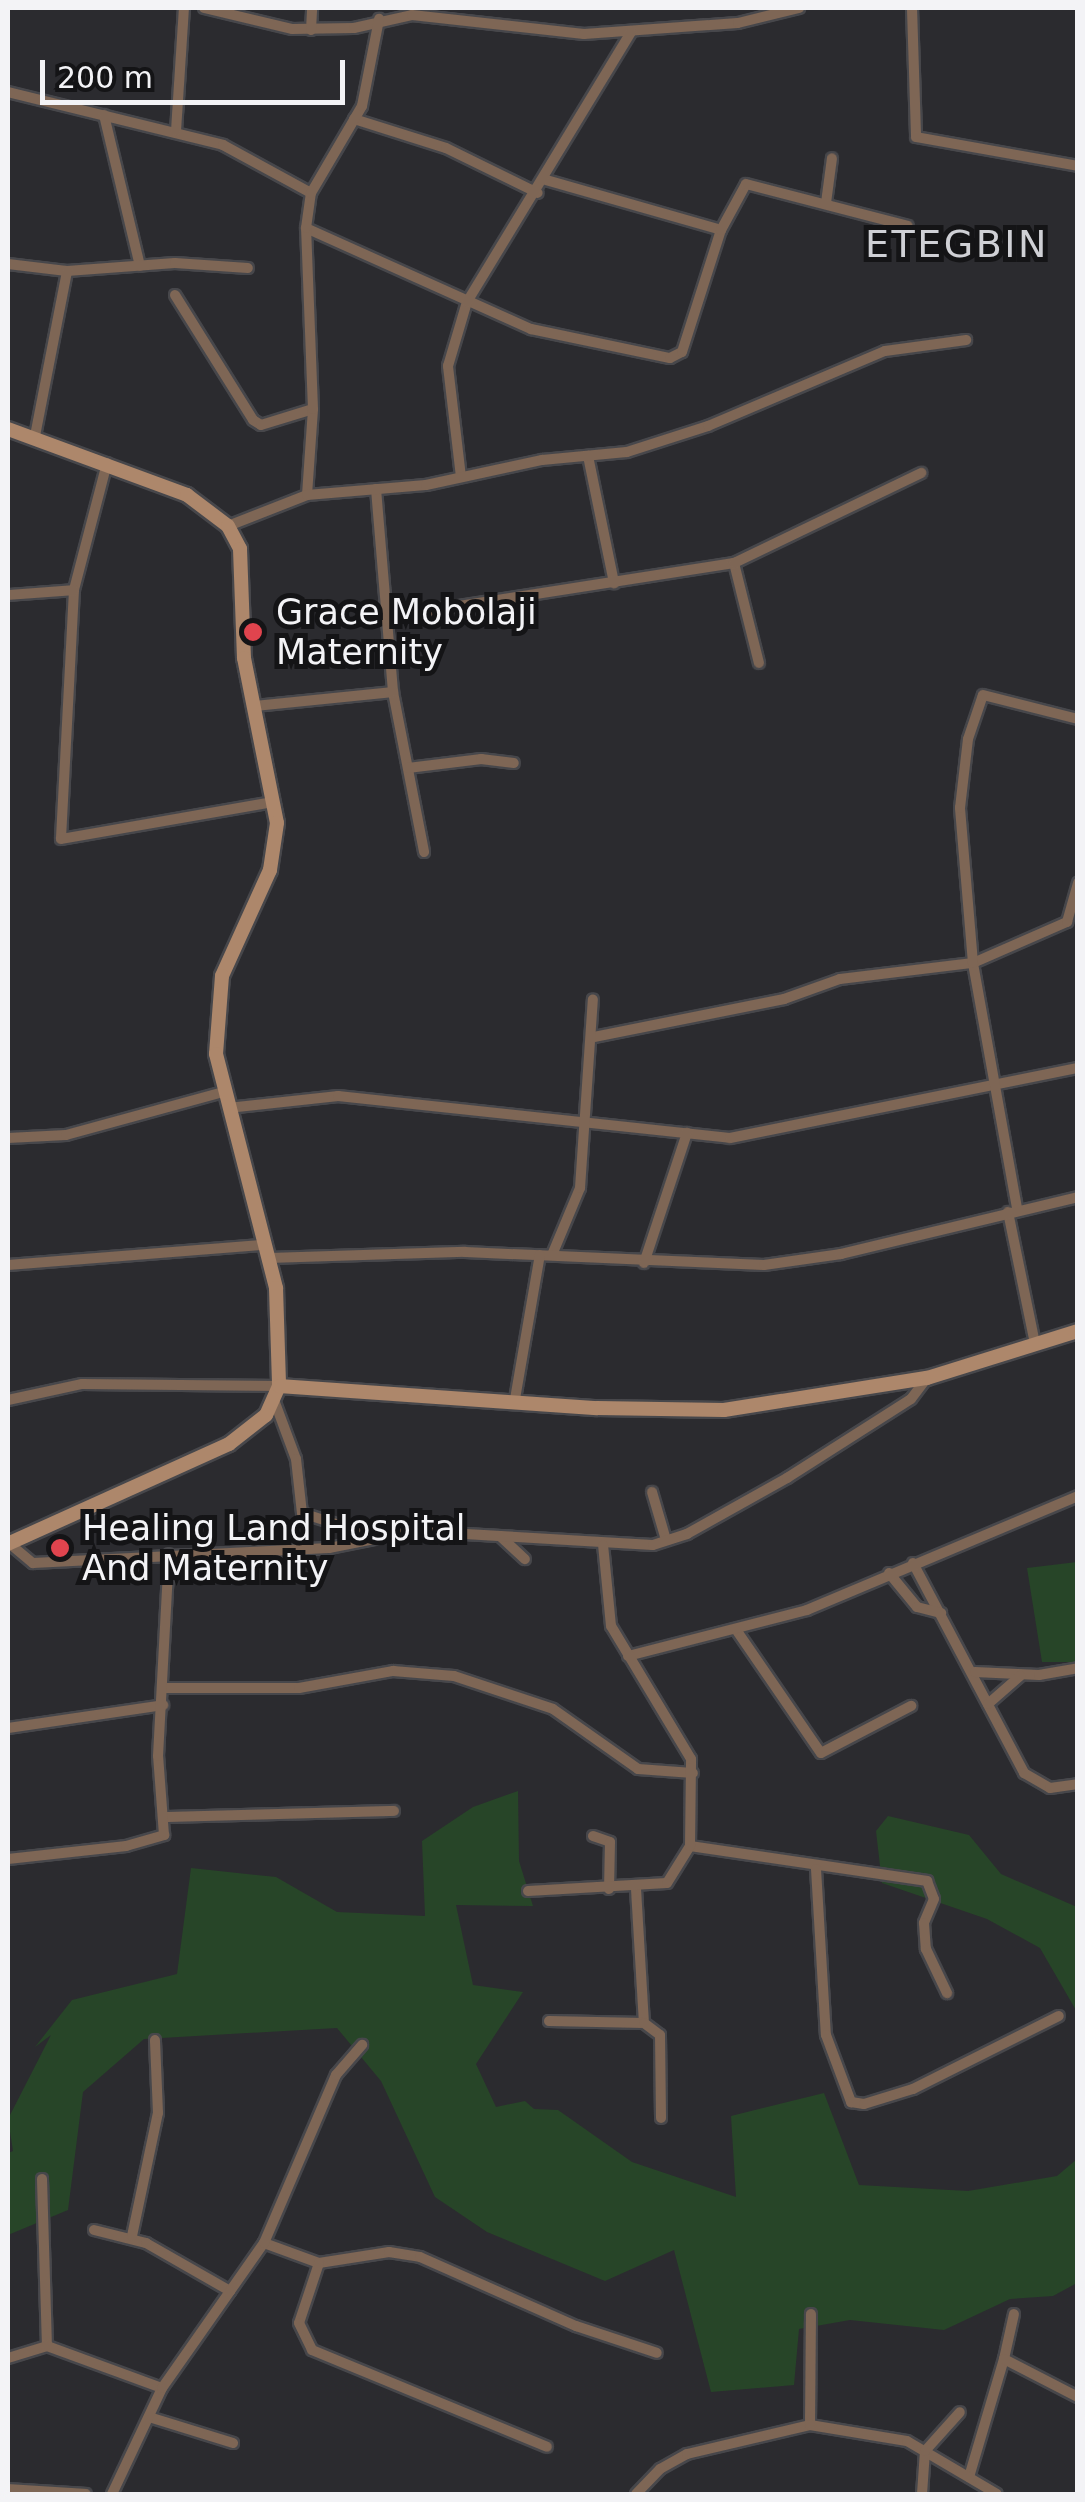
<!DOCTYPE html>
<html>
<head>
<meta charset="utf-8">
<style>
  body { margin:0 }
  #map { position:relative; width:1085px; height:2502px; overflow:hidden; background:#2b2b2f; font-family:"DejaVu Sans",sans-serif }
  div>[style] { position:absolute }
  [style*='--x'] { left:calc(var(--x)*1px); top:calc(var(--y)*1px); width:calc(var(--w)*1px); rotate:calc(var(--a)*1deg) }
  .green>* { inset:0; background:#274528 }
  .roads { filter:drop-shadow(2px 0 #47474b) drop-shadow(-2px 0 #47474b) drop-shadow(0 2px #47474b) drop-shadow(0 -2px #47474b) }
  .street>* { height:10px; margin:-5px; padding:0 5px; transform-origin:5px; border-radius:5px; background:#7e6655 }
  .secondary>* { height:14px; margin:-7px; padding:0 7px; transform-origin:7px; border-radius:7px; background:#ad876b }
  .dots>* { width:28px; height:28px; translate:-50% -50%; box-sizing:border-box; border:5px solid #141416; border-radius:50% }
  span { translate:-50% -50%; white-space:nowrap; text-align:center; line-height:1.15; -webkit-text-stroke:10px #141416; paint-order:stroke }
  .poi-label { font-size:35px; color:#f3f3f6 }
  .left { translate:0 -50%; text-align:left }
  .neighbourhood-label { font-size:38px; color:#cfd0d5; letter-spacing:2.5px }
  .frame { position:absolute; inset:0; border:10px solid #f3f3f6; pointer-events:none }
  .scale { position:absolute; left:40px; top:60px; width:305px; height:45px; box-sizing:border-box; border:5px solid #f3f3f6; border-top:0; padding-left:12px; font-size:30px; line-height:35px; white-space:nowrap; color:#f3f3f6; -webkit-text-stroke:8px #141416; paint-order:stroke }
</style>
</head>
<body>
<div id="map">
  <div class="green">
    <i style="clip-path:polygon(1077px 1562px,1077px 1662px,1042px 1662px,1027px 1568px)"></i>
    <i style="clip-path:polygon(518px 1791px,519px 1861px,533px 1906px,456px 1905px,473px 1985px,523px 1992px,476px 2064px,496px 2107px,525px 2101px,534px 2109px,558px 2110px,632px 2162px,736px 2197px,731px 2116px,824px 2093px,859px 2185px,968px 2191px,1057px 2176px,1077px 2159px,1077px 2283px,1053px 2296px,1010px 2299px,944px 2330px,850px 2320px,799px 2329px,794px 2385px,711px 2392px,674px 2250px,605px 2281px,487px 2232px,435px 2197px,381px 2081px,337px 2028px,144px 2039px,83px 2092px,68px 2210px,8px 2235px,8px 2153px,13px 2151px,8px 2119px,51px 2035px,35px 2047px,72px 2000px,177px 1974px,191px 1868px,276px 1877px,337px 1912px,425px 1916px,422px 1841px,473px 1807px)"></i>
    <i style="clip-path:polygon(888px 1816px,969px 1835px,1001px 1874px,1077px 1907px,1077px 2012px,1040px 1948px,987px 1919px,882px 1883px,876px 1831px)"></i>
  </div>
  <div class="roads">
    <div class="street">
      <i style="--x:204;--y:8;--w:90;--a:13.4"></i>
      <i style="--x:292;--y:29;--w:62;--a:-0.9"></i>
      <i style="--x:354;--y:28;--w:59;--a:-12.6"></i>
      <i style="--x:412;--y:15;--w:173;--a:6.3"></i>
      <i style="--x:584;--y:34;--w:154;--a:-4.1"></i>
      <i style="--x:738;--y:23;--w:63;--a:-13.8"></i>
      <i style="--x:912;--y:8;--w:129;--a:88.2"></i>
      <i style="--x:916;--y:137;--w:165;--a:10.1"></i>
      <i style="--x:311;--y:30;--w:22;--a:-87"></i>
      <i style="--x:8;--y:92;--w:221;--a:13.8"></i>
      <i style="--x:223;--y:145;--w:100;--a:28.6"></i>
      <i style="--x:104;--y:115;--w:155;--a:76.6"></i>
      <i style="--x:354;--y:119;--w:96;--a:17.5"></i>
      <i style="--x:446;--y:148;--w:102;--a:26.1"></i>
      <i style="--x:176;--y:131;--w:123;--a:-86.3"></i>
      <i style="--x:546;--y:180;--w:182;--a:15.9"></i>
      <i style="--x:826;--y:203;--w:45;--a:-82.4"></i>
      <i style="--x:306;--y:228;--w:247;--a:24.2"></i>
      <i style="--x:531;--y:329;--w:142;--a:11.8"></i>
      <i style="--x:670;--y:358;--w:13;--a:-27"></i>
      <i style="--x:682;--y:352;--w:128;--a:-72.3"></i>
      <i style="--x:721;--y:230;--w:52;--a:-61.5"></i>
      <i style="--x:746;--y:184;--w:167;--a:14.5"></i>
      <i style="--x:8;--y:264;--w:59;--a:6.8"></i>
      <i style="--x:67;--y:271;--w:108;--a:-4.2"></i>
      <i style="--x:175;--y:263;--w:73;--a:3.9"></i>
      <i style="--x:175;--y:295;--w:147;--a:58"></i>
      <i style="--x:253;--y:420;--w:9;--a:32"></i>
      <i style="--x:261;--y:425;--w:54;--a:-17.1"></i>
      <i style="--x:35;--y:436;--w:168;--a:-79"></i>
      <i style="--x:588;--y:456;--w:130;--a:78.4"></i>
      <i style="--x:107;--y:463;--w:131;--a:104.6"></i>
      <i style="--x:74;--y:590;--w:249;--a:93"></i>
      <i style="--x:61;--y:839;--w:216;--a:-9.9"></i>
      <i style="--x:461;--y:477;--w:112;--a:-96.7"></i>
      <i style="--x:448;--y:366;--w:67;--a:-73.5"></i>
      <i style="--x:467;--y:302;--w:316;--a:-58.7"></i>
      <i style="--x:376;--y:489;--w:204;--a:85.2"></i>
      <i style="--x:393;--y:692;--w:163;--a:79"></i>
      <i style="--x:307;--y:495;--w:86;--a:-86"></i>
      <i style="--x:313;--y:409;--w:181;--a:-92.2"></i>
      <i style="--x:306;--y:228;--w:35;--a:-82"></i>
      <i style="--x:311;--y:193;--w:101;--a:-59.6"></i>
      <i style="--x:362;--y:106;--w:89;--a:-78.9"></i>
      <i style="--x:228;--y:526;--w:85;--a:-21.4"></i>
      <i style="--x:307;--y:495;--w:119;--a:-4.8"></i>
      <i style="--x:426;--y:485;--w:119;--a:-12.2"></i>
      <i style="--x:542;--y:460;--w:85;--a:-5.4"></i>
      <i style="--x:627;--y:452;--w:85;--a:-17.8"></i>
      <i style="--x:708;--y:426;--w:192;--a:-23"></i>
      <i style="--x:885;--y:351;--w:82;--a:-7.7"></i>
      <i style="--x:734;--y:563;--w:103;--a:76"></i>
      <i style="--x:8;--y:595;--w:66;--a:-4.3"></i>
      <i style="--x:389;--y:617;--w:349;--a:-8.9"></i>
      <i style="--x:734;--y:563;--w:208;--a:-25.7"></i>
      <i style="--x:255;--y:706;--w:139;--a:-5.8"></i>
      <i style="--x:408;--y:768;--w:74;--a:-7"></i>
      <i style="--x:481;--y:759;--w:33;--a:7"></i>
      <i style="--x:594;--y:1037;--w:194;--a:-11.3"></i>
      <i style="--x:784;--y:999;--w:59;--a:-19.7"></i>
      <i style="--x:840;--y:979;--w:134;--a:-6.9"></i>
      <i style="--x:973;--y:963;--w:103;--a:-23.6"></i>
      <i style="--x:1067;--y:922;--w:41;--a:-74.2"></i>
      <i style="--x:228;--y:1108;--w:111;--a:-6.2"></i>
      <i style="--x:338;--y:1096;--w:394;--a:6.1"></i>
      <i style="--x:730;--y:1138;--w:355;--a:-11.4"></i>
      <i style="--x:8;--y:1138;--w:58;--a:-3"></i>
      <i style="--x:66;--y:1135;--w:163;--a:-15.3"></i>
      <i style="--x:1017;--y:1208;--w:249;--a:-100.2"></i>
      <i style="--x:973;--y:963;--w:156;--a:-94.8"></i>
      <i style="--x:960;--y:808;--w:69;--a:-83.4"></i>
      <i style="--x:968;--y:739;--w:46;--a:-71.2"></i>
      <i style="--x:983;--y:695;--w:98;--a:14.2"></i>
      <i style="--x:1008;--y:1212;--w:134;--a:78.4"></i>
      <i style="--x:552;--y:1255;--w:73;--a:-67.3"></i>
      <i style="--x:580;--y:1188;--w:189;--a:-86.1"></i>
      <i style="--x:269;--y:1258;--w:196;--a:-1.8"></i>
      <i style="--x:465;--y:1252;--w:299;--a:2.5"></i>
      <i style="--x:764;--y:1265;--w:78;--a:-8.1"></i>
      <i style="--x:841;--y:1254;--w:244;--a:-13.5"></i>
      <i style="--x:644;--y:1263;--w:137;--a:-71.7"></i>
      <i style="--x:8;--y:1265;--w:257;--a:-4.5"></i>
      <i style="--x:515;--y:1399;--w:146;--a:-80.2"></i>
      <i style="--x:8;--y:1400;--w:76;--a:-12.2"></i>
      <i style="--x:82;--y:1384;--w:197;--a:0.6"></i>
      <i style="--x:274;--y:1400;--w:63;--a:69.6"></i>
      <i style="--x:296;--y:1459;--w:54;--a:83.7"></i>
      <i style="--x:302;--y:1513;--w:71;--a:17.9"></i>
      <i style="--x:652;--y:1492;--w:50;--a:73.7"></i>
      <i style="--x:500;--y:1536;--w:34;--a:43"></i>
      <i style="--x:10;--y:1544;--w:30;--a:40"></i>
      <i style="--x:33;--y:1563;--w:296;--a:-2.9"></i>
      <i style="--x:329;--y:1548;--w:88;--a:-11.2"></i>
      <i style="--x:415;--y:1531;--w:238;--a:3.4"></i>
      <i style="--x:653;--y:1545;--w:36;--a:-18"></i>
      <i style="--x:687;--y:1534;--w:115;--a:-29.2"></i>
      <i style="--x:787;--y:1478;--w:147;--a:-32.5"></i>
      <i style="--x:911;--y:1399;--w:26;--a:-53"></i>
      <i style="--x:913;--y:1563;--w:238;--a:62.1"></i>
      <i style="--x:1024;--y:1773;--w:30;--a:30"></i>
      <i style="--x:1050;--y:1788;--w:28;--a:-8"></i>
      <i style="--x:889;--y:1573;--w:44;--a:50.5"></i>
      <i style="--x:917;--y:1607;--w:25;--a:14"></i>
      <i style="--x:737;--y:1631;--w:148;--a:55.5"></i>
      <i style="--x:821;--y:1753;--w:102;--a:-27.6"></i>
      <i style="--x:628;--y:1656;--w:185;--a:-14.4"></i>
      <i style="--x:807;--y:1610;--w:294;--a:-22.8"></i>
      <i style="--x:975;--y:1672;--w:64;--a:2.7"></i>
      <i style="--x:1039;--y:1675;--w:40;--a:-10"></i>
      <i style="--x:164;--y:1688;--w:135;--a:0"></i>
      <i style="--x:299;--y:1688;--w:96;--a:-10.3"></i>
      <i style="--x:393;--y:1671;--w:61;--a:4.7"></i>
      <i style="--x:454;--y:1676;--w:104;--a:18.4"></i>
      <i style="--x:553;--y:1709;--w:104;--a:35.2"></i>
      <i style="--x:638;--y:1769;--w:55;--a:4.2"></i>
      <i style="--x:988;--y:1704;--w:43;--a:-41.2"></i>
      <i style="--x:8;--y:1728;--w:157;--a:-8.4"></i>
      <i style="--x:163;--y:1817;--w:231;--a:-1.5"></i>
      <i style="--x:593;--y:1836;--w:18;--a:19"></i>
      <i style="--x:610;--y:1842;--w:47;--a:91.2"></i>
      <i style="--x:690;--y:1846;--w:240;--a:8.4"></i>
      <i style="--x:927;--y:1881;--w:19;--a:69"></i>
      <i style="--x:934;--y:1899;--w:26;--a:113"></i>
      <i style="--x:924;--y:1923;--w:26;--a:86"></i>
      <i style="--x:926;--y:1949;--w:49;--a:64.5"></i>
      <i style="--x:8;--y:1859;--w:119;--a:-6.3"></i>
      <i style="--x:126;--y:1846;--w:40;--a:-16"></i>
      <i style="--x:164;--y:1835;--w:79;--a:-94.3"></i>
      <i style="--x:158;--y:1756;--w:202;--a:-86.9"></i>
      <i style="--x:816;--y:1869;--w:166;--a:86.6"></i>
      <i style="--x:826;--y:2035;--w:72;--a:69.5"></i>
      <i style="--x:851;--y:2102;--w:13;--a:9"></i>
      <i style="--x:864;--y:2104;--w:51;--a:-17"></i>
      <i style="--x:913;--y:2089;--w:163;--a:-26.6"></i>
      <i style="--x:636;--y:1889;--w:134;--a:86.6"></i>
      <i style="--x:528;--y:1891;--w:139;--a:-3.3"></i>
      <i style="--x:667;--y:1883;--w:44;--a:-58.1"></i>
      <i style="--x:690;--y:1846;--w:87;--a:-89.3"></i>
      <i style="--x:691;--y:1759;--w:155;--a:-121"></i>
      <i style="--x:611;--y:1626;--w:81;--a:-95.6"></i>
      <i style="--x:549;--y:2021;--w:95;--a:1.2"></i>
      <i style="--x:644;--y:2023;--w:20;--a:37"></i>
      <i style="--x:660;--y:2035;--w:83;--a:89.3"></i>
      <i style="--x:42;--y:2179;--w:167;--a:88.3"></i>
      <i style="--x:94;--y:2230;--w:54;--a:14"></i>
      <i style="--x:146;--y:2243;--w:97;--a:29.7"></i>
      <i style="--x:132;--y:2236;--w:126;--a:-78.1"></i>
      <i style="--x:158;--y:2113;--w:73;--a:-92.4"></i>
      <i style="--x:264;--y:2243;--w:59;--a:20"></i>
      <i style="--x:319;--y:2263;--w:71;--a:-8.9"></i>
      <i style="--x:389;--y:2252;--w:31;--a:9"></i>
      <i style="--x:420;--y:2257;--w:171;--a:23.9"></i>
      <i style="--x:576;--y:2326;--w:85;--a:18.4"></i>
      <i style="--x:319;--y:2263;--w:63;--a:108.4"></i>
      <i style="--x:299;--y:2323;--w:30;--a:64"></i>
      <i style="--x:312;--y:2350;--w:254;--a:22.4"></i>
      <i style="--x:8;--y:2358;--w:41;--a:-17.1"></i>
      <i style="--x:47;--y:2346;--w:122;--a:20.1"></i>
      <i style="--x:1004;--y:2359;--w:46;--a:-77.5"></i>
      <i style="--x:149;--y:2417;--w:88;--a:17.2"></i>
      <i style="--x:810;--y:2425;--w:111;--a:-89.5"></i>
      <i style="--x:969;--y:2477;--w:123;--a:-73.5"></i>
      <i style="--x:1004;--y:2359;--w:83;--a:27.2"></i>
      <i style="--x:8;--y:2489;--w:78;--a:3.7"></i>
      <i style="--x:112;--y:2494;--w:117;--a:-64.7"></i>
      <i style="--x:162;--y:2388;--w:177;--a:-54.9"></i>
      <i style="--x:264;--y:2243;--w:183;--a:-66.8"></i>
      <i style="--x:336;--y:2075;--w:40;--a:-49"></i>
      <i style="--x:636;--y:2494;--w:35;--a:-46"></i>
      <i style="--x:660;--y:2469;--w:31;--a:-29"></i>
      <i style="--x:687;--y:2454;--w:126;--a:-13.3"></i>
      <i style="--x:810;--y:2425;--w:98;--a:9.4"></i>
      <i style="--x:907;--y:2441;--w:104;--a:30.5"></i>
      <i style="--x:922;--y:2494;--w:43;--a:-86"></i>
      <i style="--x:925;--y:2451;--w:52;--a:-48.1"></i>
    </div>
    <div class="secondary">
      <i style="--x:8;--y:429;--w:191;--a:20.2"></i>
      <i style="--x:187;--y:495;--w:51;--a:37.1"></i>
      <i style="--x:228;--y:526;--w:26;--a:62"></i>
      <i style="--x:240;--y:549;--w:109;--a:87.9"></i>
      <i style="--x:244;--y:658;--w:168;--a:78.7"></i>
      <i style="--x:277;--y:823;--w:48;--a:98.5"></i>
      <i style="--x:270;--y:870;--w:116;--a:114.4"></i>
      <i style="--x:222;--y:976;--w:78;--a:94.4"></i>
      <i style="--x:216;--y:1054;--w:242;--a:75.6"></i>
      <i style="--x:276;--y:1288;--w:98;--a:88.2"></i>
      <i style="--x:279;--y:1386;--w:32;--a:114"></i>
      <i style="--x:266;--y:1415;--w:47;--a:141.9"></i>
      <i style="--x:229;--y:1444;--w:243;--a:155.7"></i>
      <i style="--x:279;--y:1386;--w:319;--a:4"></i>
      <i style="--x:597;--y:1408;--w:127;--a:0.9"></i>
      <i style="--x:724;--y:1410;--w:206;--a:-9"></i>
      <i style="--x:927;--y:1378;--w:158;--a:-17.3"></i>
    </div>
  </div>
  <div class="dots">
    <i style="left:253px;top:632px;background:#e0444e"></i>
    <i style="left:60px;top:1548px;background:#e0444e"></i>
  </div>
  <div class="poi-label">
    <span class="left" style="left:276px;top:632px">Grace Mobolaji<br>Maternity</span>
    <span class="left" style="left:82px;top:1548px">Healing Land Hospital<br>And Maternity</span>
  </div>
  <div class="neighbourhood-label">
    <span style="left:957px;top:245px">ETEGBIN</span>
  </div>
  <div class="frame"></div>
  <div class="scale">200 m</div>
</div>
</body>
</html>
